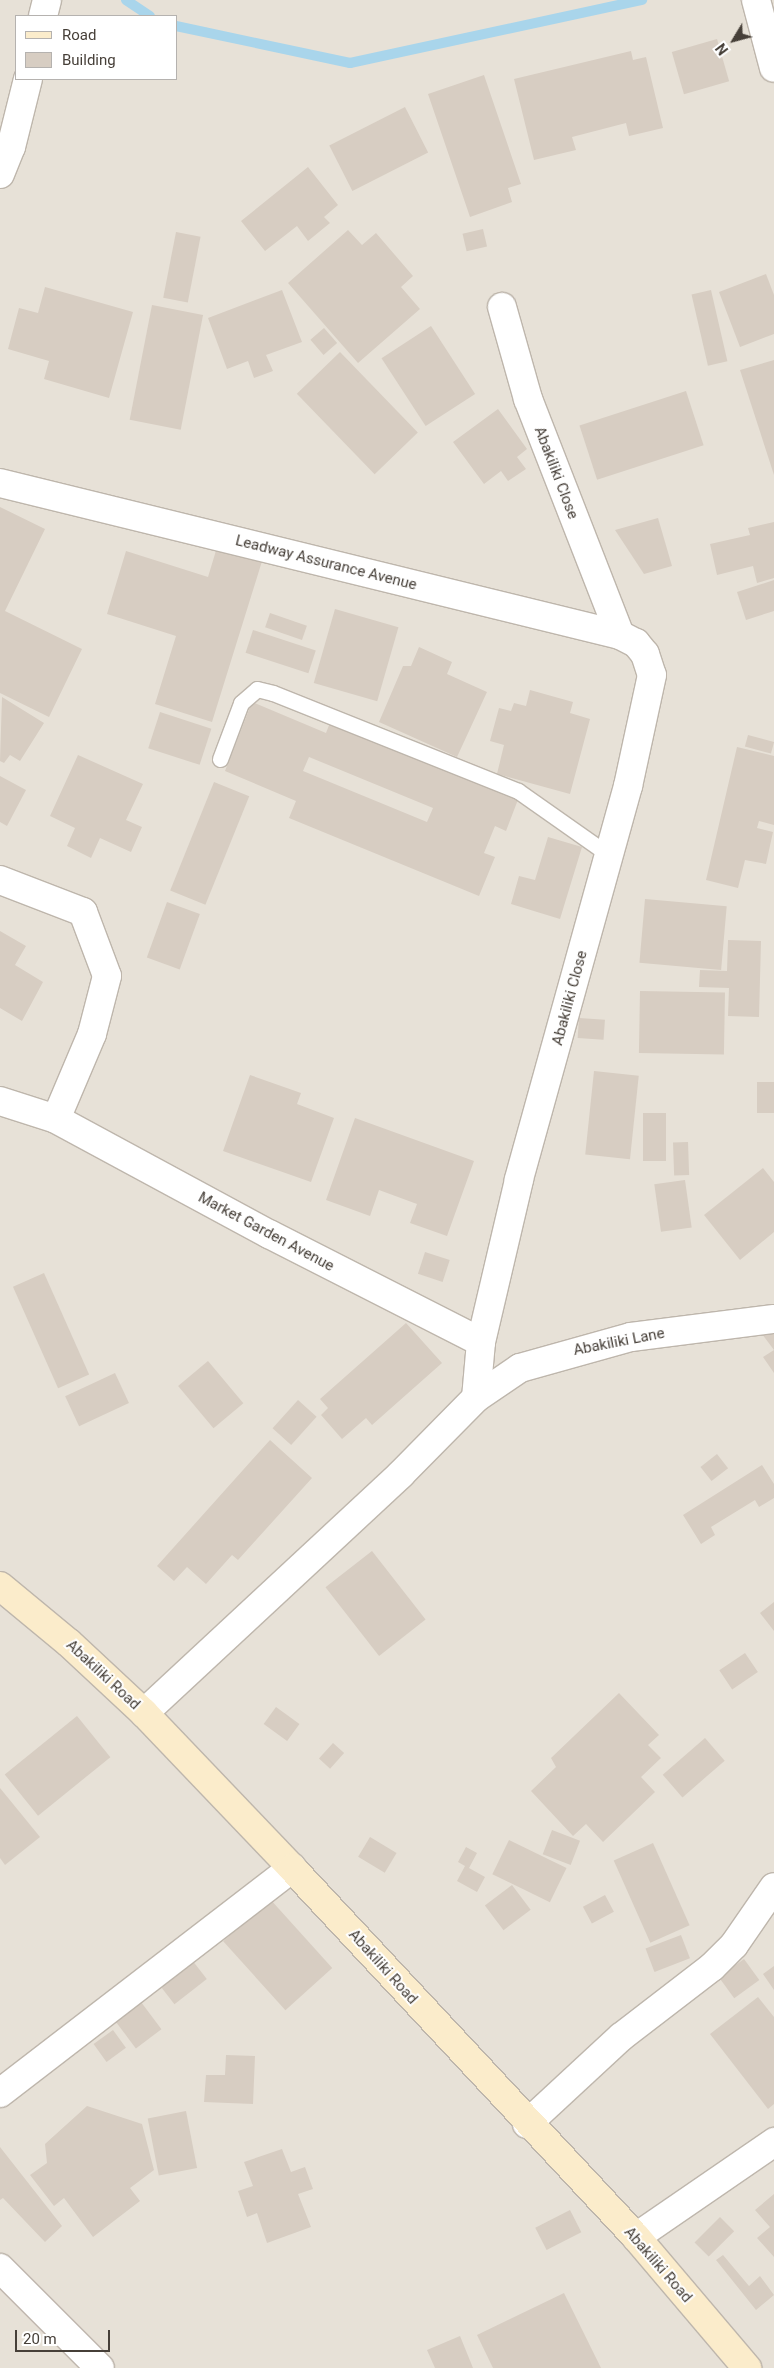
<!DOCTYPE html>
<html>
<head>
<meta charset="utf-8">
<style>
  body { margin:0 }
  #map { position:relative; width:774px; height:2368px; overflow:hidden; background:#f3efe9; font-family:Roboto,sans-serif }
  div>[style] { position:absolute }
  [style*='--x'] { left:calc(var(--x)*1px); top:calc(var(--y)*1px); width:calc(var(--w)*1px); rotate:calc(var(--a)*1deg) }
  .residential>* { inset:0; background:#e7e1d7 }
  .stream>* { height:10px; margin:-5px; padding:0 5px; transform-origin:5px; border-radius:5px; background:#a9d5eb }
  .building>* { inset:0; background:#d7cdc2; transform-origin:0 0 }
  .roads { filter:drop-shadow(1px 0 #beb6ac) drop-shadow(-1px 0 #beb6ac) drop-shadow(0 1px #beb6ac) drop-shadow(0 -1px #beb6ac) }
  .lane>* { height:15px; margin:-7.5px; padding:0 7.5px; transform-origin:7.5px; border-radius:7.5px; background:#fff }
  .street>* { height:28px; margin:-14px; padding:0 14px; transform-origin:14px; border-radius:14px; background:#fff }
  .secondary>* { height:28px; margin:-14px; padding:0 14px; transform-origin:14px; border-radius:14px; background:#fbeccb }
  span { translate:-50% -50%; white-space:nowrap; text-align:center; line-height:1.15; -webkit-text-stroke:4px #fff; paint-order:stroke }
  .street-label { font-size:15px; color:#463f38 }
  .legend { position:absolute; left:15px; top:15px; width:162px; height:65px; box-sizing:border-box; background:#fff; border:1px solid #b5b2af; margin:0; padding:6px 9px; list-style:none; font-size:15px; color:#463f38 }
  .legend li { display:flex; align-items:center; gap:10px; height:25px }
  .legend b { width:25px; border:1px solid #b5b2af }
  .north { position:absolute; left:709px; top:15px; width:50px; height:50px; -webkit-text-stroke:4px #fff; paint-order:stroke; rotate:233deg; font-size:14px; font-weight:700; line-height:20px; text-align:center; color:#463f38 }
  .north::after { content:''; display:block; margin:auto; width:18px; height:22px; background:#463f38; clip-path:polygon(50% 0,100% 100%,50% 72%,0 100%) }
  .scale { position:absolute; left:15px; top:2330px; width:95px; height:22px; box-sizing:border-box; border:2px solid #463f38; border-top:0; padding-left:6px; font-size:15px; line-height:18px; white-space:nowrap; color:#463f38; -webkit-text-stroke:4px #fff; paint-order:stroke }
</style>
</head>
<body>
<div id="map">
  <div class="residential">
    <i style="clip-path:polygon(evenodd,0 0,774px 0,774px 2368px,0 2368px,0 0,16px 16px,176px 16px,176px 79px,16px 79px,16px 16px)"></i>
  </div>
  <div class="stream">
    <i style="--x:126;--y:0;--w:29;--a:34"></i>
    <i style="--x:176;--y:26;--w:178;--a:12"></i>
    <i style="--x:350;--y:63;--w:299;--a:-12.2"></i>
  </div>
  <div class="building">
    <i style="left:717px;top:39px;width:44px;height:47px;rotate:74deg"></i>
    <i style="clip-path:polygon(631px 51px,633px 60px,646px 57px,663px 128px,629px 136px,626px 123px,572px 137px,576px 150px,534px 160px,514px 79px)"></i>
    <i style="clip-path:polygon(484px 75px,521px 184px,508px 188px,512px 202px,470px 217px,428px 94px)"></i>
    <i style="left:405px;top:107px;width:51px;height:85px;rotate:63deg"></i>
    <i style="clip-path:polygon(308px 167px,338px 205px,324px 217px,330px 223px,308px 241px,297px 226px,265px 251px,241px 221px)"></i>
    <i style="left:483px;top:229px;width:18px;height:21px;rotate:77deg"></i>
    <i style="clip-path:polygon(348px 230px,362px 245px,376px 233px,413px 276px,401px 287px,420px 309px,358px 363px,288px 283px)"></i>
    <i style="left:176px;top:232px;width:25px;height:67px;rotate:11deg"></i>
    <i style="clip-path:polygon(766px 274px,774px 295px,774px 334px,740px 347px,719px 292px)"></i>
    <i style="clip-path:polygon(45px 287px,133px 312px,109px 398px,44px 379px,49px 361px,8px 349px,19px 308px,38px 313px)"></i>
    <i style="clip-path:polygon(282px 290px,302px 342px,266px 355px,273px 371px,254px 378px,248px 361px,227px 369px,208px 318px)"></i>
    <i style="left:711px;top:290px;width:73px;height:20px;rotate:77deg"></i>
    <i style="left:152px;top:305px;width:52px;height:117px;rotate:11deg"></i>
    <i style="left:431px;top:326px;width:81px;height:59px;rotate:57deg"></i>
    <i style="left:324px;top:328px;width:20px;height:18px;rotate:49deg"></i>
    <i style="left:340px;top:352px;width:112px;height:60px;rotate:46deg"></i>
    <i style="clip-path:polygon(774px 360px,774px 475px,740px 370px)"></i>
    <i style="left:686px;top:391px;width:57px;height:112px;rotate:72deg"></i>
    <i style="clip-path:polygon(498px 409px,527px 449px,517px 457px,526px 469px,508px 481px,501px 471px,484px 484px,453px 442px)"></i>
    <i style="clip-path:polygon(0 507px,45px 529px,5px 611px,82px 649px,49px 717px,0 693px)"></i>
    <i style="clip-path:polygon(658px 518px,672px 566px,644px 574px,615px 530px)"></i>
    <i style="clip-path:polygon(774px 522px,774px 578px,757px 583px,753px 566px,717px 575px,710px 544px,750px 535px,748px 528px)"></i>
    <i style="clip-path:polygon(218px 544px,263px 558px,212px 722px,155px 704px,176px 636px,107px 614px,126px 551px,208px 577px)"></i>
    <i style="clip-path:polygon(774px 580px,774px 611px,746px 620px,737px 592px)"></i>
    <i style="left:335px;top:609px;width:66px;height:77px;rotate:16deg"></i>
    <i style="left:270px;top:613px;width:39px;height:15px;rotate:19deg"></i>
    <i style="left:253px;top:630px;width:66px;height:24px;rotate:18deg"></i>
    <i style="clip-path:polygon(419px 647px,452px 662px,447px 674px,487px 692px,457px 757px,379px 722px,403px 666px,411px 666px)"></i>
    <i style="clip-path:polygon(530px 690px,573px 702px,570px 713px,590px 719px,570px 794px,497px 774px,504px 745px,490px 741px,499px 708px,511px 711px,514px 703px,526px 706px)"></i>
    <i style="clip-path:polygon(2px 697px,44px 723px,20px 761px,10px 755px,4px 763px,0 761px)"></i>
    <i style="clip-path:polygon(evenodd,252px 702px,326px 733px,331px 720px,519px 797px,506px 831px,495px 826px,484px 853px,495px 857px,479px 896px,289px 818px,296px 801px,225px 771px,252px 702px,309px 757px,433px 808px,427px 822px,303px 771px,309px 757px)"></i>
    <i style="left:160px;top:712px;width:54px;height:38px;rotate:18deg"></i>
    <i style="left:748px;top:735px;width:27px;height:12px;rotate:15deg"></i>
    <i style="clip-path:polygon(737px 747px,774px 756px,774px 825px,759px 821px,757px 828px,773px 832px,766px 864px,745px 860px,738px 888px,706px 880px)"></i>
    <i style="clip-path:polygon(78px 755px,143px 784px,126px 820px,142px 827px,131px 852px,100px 838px,91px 858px,67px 846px,75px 828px,50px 816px)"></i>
    <i style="clip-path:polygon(0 776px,26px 790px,7px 826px,0 822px)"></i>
    <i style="left:214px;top:782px;width:38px;height:117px;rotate:22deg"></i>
    <i style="clip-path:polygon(548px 837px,582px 847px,560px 919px,511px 904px,519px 876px,535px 880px)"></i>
    <i style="left:645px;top:899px;width:82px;height:64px;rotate:5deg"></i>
    <i style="left:167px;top:902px;width:35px;height:59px;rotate:20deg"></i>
    <i style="clip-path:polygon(0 931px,26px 946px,15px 965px,43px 982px,22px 1021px,0 1008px)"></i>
    <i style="clip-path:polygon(728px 940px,761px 941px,759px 1017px,728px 1016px,729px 988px,699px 987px,700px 970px,727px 971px)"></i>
    <i style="left:640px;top:991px;width:85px;height:62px;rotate:1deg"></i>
    <i style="left:579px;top:1018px;width:26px;height:20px;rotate:4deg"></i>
    <i style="left:594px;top:1071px;width:45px;height:84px;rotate:6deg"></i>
    <i style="clip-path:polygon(250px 1075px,301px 1093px,297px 1104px,334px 1118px,311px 1182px,223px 1151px)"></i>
    <i style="left:757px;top:1082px;width:17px;height:31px"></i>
    <i style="left:643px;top:1113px;width:23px;height:48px"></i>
    <i style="clip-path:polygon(355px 1118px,474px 1161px,447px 1236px,410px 1223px,417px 1204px,379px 1190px,370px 1216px,326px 1200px)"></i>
    <i style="left:688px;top:1142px;width:33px;height:15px;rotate:88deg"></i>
    <i style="clip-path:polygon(763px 1168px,774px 1182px,774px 1232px,740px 1260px,704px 1215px)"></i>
    <i style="left:685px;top:1180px;width:48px;height:31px;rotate:82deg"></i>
    <i style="left:425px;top:1252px;width:26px;height:23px;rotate:18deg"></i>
    <i style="left:44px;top:1273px;width:111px;height:34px;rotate:66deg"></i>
    <i style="clip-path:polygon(406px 1323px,442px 1363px,372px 1425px,366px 1418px,342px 1439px,321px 1415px,328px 1408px,320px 1399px)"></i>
    <i style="clip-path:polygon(774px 1325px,774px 1373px,763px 1357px,774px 1350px,762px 1334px)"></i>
    <i style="left:208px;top:1361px;width:55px;height:39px;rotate:50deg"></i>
    <i style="left:115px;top:1373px;width:33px;height:55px;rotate:65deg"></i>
    <i style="left:298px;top:1400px;width:25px;height:38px;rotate:42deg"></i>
    <i style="clip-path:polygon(270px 1440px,312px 1478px,238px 1560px,232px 1555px,206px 1584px,187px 1567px,174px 1581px,157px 1566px)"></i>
    <i style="left:717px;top:1454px;width:18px;height:21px;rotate:52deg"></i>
    <i style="clip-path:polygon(762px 1465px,774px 1484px,774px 1498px,759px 1507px,755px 1500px,711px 1527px,715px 1535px,701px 1544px,683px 1515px)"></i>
    <i style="left:372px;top:1551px;width:87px;height:59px;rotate:52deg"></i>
    <i style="clip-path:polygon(774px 1602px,774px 1631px,760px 1613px)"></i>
    <i style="left:745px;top:1653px;width:23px;height:31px;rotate:56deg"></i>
    <i style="clip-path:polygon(619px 1693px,659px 1735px,648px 1745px,661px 1758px,641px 1777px,655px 1792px,603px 1842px,586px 1824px,573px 1836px,531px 1791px,556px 1767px,551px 1758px)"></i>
    <i style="left:276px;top:1707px;width:29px;height:21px;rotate:36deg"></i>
    <i style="left:77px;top:1716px;width:53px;height:93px;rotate:51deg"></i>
    <i style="left:705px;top:1738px;width:30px;height:56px;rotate:49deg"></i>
    <i style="left:333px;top:1743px;width:15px;height:21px;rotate:42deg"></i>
    <i style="clip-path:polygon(0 1788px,40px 1837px,5px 1865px,0 1858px)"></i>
    <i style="left:552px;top:1830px;width:30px;height:26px;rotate:21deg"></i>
    <i style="left:370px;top:1837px;width:31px;height:23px;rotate:31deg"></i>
    <i style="left:509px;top:1840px;width:64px;height:38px;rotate:26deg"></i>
    <i style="left:653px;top:1843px;width:90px;height:43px;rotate:66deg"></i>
    <i style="clip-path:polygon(466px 1847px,477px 1853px,469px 1868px,485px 1877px,477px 1892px,457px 1881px,465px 1866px,458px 1862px)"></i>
    <i style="left:512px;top:1885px;width:31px;height:34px;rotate:53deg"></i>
    <i style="left:605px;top:1895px;width:19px;height:25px;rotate:62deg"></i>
    <i style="left:270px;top:1899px;width:93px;height:63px;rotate:48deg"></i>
    <i style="left:681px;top:1935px;width:25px;height:38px;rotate:69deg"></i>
    <i style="left:744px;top:1959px;width:26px;height:31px;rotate:54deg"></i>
    <i style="left:192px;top:1960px;width:24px;height:41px;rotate:52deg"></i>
    <i style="clip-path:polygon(774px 1966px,774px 1990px,763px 1974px)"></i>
    <i style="clip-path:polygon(758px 1997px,774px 2017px,774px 2104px,768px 2109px,710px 2034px)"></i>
    <i style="left:141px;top:2002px;width:34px;height:32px;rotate:53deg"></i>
    <i style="left:113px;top:2030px;width:22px;height:24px;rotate:54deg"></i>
    <i style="clip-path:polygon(226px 2055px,255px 2056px,253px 2104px,204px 2102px,206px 2075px,225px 2075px)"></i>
    <i style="clip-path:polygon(87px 2106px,142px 2124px,154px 2170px,130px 2188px,140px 2201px,93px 2237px,64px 2198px,54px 2206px,30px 2175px,47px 2163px,45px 2144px)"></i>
    <i style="left:186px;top:2111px;width:58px;height:39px;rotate:79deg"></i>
    <i style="clip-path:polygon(0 2147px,62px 2226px,45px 2242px,3px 2198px,0 2200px)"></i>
    <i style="clip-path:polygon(282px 2149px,291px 2172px,305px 2167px,313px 2189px,298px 2194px,311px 2227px,267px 2243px,257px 2213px,247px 2217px,238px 2191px,253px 2186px,244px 2162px)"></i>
    <i style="clip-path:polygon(774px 2194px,774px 2257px,757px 2238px,770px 2227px,755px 2210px)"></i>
    <i style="left:570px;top:2210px;width:25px;height:39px;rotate:63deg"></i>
    <i style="left:720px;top:2217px;width:20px;height:36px;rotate:45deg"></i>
    <i style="clip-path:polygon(723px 2255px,749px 2286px,760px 2276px,774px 2295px,756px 2310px,716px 2260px)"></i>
    <i style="clip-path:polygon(564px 2293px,601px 2368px,493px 2368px,477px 2335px)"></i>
    <i style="clip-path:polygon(460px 2336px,473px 2368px,435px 2368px,427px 2350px)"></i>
  </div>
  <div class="roads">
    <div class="lane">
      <i style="--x:220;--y:759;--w:60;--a:-69.4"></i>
      <i style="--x:241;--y:703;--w:21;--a:-41"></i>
      <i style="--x:257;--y:689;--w:16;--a:14"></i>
      <i style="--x:273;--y:693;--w:264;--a:21.8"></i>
      <i style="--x:518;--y:791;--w:111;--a:35.1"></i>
    </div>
    <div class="street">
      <i style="--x:756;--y:0;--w:70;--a:75.2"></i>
      <i style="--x:43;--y:16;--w:16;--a:-76"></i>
      <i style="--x:0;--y:174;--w:29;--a:-68"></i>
      <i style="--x:11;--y:147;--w:70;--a:-76"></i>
      <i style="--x:502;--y:307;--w:96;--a:74.2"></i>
      <i style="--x:528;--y:399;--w:253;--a:68.7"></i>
      <i style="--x:0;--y:483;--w:638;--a:13.78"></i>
      <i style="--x:620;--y:635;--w:18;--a:27"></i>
      <i style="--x:636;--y:643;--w:14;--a:51"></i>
      <i style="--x:645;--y:654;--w:22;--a:72"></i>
      <i style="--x:652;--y:675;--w:114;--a:102.2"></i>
      <i style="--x:628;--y:786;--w:409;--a:105.5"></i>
      <i style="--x:519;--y:1180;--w:166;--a:103.2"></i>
      <i style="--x:0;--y:880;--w:89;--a:21.1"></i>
      <i style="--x:83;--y:912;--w:68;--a:69.4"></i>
      <i style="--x:107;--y:976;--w:60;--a:104.5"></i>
      <i style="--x:92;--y:1034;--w:92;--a:113"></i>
      <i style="--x:0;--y:1101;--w:59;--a:17.8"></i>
      <i style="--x:56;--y:1119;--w:242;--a:28.4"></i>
      <i style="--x:269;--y:1234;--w:238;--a:27"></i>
      <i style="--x:481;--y:1342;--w:56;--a:95.1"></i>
      <i style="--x:144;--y:1713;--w:350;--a:-42.9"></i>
      <i style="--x:400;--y:1475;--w:108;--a:-45.4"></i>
      <i style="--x:476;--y:1398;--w:53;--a:-34.3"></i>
      <i style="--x:520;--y:1368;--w:115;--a:-15.6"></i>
      <i style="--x:631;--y:1337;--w:144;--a:-7.2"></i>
      <i style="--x:0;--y:2093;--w:369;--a:-37.6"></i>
      <i style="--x:527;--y:2124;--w:128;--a:-42.8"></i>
      <i style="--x:621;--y:2037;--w:115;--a:-37.6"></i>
      <i style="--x:712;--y:1967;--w:31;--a:-45"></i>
      <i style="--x:734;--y:1945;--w:70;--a:-55.4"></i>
      <i style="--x:636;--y:2237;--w:168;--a:-34.5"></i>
      <i style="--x:0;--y:2268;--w:141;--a:45"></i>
    </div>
    <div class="secondary">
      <i style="--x:0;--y:1586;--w:89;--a:39.6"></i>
      <i style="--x:69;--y:1643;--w:103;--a:43"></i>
      <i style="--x:144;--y:1713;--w:214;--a:46.3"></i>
      <i style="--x:292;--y:1868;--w:504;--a:47.01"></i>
      <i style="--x:636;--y:2237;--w:172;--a:49.7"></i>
    </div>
  </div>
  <div class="street-label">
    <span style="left:556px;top:473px;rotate:69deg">Abakiliki Close</span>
    <span style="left:326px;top:563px;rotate:14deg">Leadway Assurance Avenue</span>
    <span style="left:570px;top:998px;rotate:-75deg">Abakiliki Close</span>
    <span style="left:266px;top:1232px;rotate:28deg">Market Garden Avenue</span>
    <span style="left:619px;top:1342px;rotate:-11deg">Abakiliki Lane</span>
    <span style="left:103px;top:1675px;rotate:43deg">Abakiliki Road</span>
    <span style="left:383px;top:1967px;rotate:48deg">Abakiliki Road</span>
    <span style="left:658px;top:2265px;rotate:49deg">Abakiliki Road</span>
  </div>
  <ul class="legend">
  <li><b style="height:6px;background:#fbeccb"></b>Road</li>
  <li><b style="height:14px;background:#d7cdc2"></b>Building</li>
  </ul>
  <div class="north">N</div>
  <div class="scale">20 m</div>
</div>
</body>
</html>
